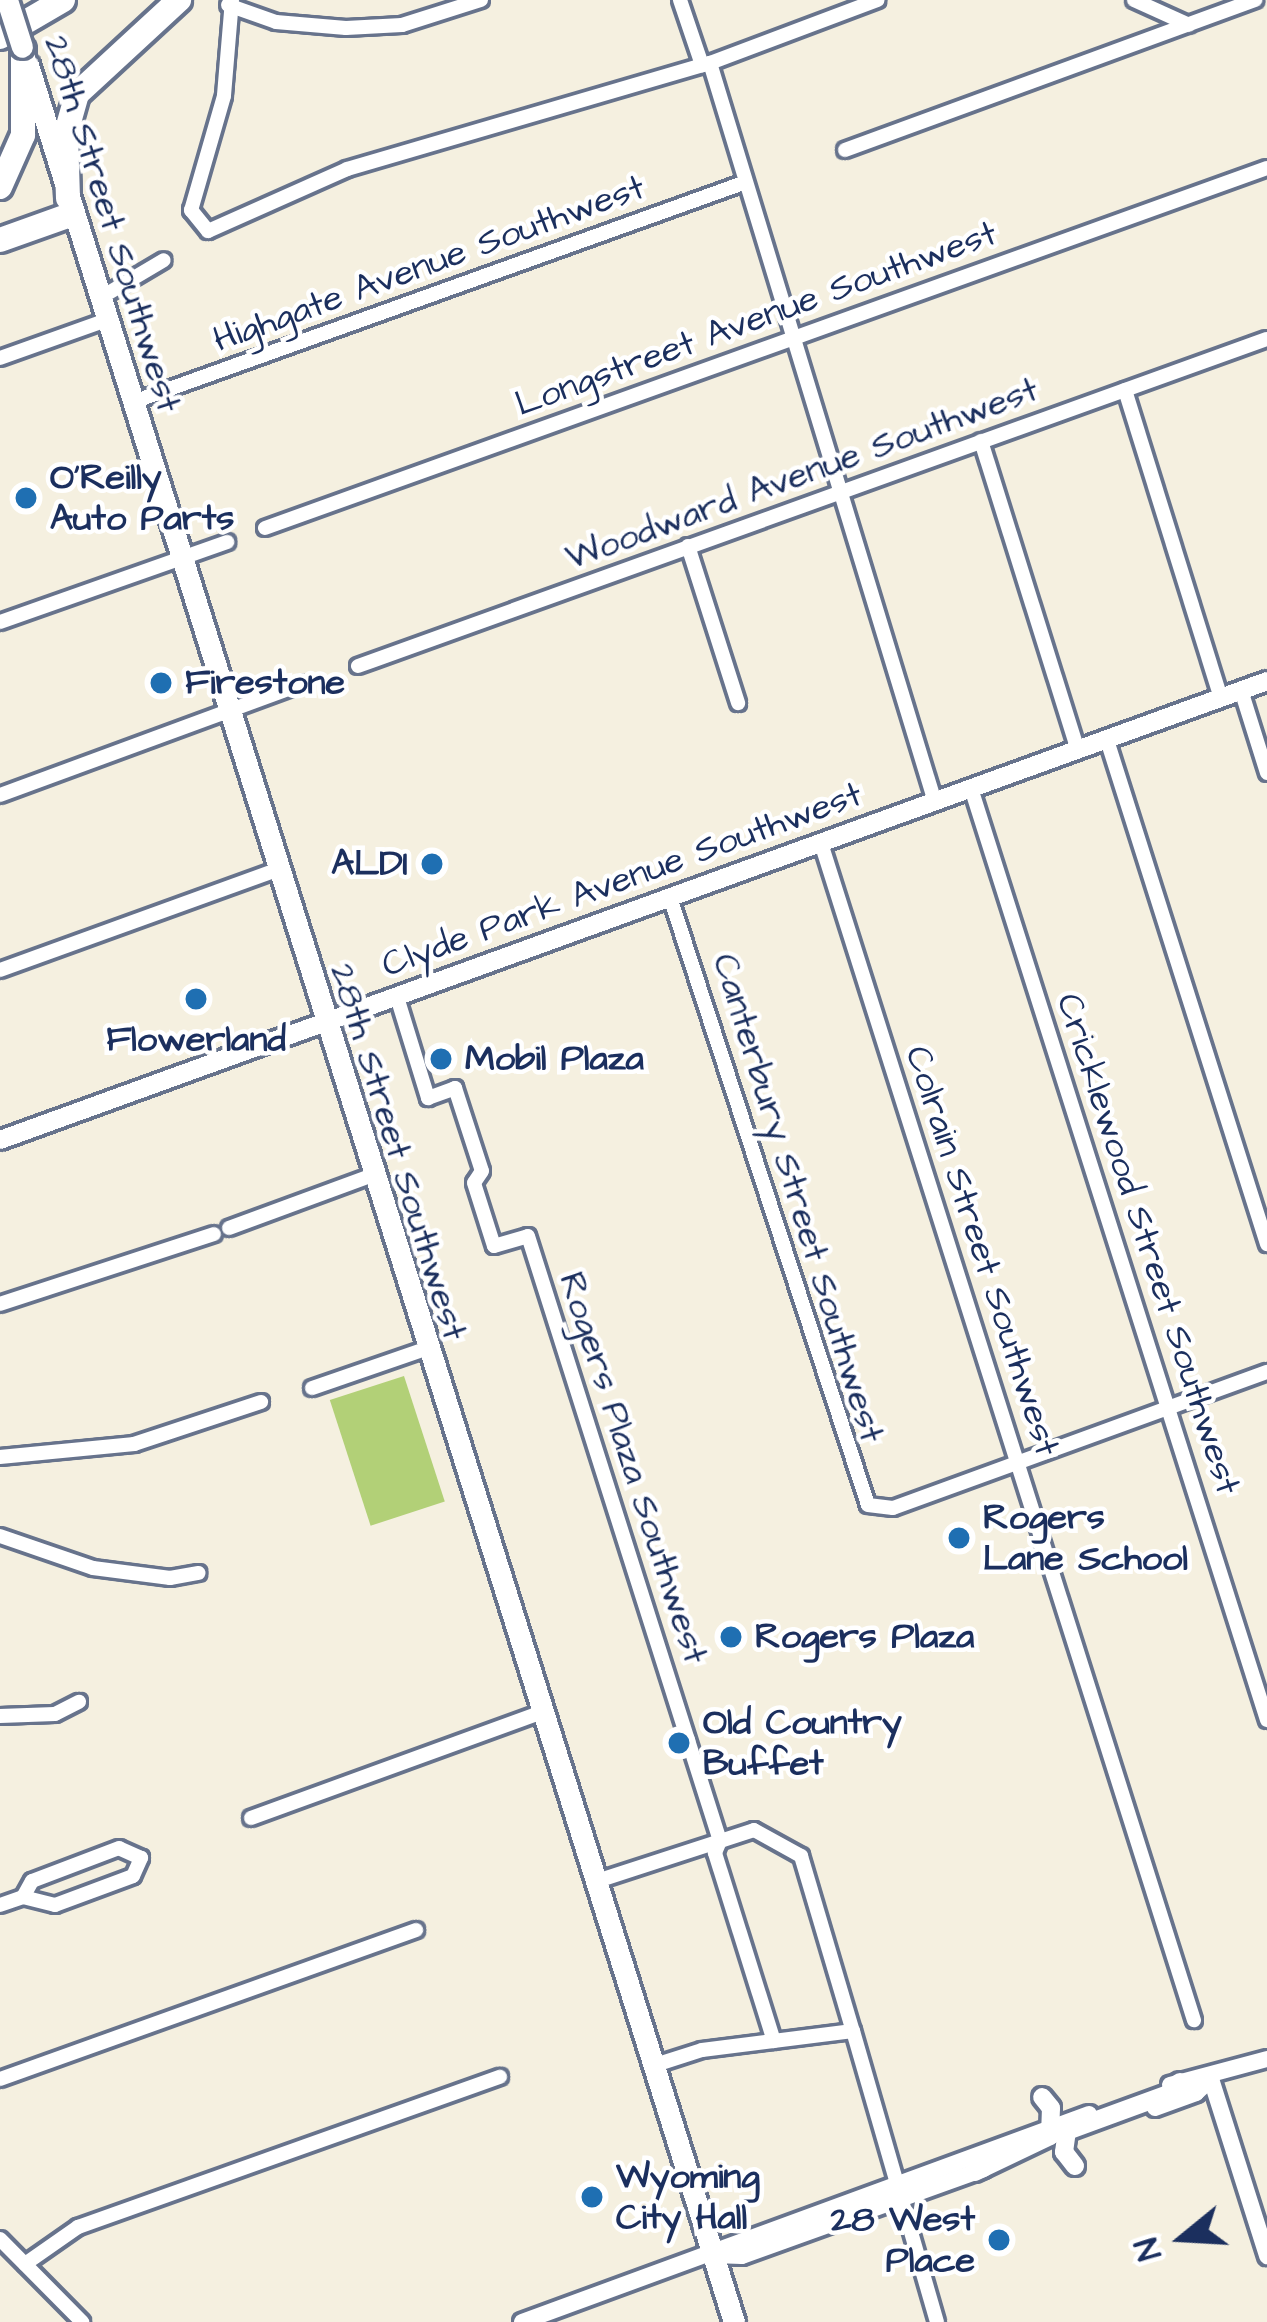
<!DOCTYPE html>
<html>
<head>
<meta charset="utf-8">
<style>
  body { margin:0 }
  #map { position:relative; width:1267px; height:2322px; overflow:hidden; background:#f5f0e0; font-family:"Architects Daughter",sans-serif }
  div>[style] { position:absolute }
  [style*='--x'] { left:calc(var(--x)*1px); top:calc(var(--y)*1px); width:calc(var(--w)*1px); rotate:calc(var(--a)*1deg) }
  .green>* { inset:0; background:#b2d077; transform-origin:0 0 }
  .roads { filter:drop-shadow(3px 0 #67738c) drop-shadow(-3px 0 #67738c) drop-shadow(0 3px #67738c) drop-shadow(0 -3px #67738c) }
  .minor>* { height:14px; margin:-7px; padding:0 7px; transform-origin:7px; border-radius:7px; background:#fff }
  .tertiary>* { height:16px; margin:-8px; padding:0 8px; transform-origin:8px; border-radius:8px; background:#fff }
  .secondary>* { height:18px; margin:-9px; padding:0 9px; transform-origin:9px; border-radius:9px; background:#fff }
  .primary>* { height:21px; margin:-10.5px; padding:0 10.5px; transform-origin:10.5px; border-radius:10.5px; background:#fff }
  .motorway>* { height:24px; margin:-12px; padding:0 12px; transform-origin:12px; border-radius:12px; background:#fff }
  .bridges { filter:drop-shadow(3px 0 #67738c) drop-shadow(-3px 0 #67738c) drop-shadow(0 3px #67738c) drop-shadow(0 -3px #67738c) }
  .primary-bridge>* { height:21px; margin:-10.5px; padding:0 10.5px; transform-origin:10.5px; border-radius:10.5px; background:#fff }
  .dots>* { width:33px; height:33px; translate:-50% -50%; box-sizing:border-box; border:6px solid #fff; border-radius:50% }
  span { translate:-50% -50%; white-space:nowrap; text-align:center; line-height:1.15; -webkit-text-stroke:9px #fff; paint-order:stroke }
  .street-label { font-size:36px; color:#1b2f5e }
  .poi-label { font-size:36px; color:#1b2f5e; font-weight:700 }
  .left { translate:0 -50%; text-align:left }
  .right { translate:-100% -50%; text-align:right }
  .north { position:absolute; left:1123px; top:2178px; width:120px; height:120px; -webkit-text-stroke:9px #fff; paint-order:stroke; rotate:252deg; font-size:33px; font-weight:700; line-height:48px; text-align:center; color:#1b2f5e }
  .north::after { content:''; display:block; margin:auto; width:42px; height:54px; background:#1b2f5e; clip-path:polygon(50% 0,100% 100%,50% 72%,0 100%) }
</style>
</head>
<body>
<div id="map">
  <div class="green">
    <i style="left:404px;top:1376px;width:132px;height:78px;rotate:72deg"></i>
  </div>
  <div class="roads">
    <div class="minor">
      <i style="--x:232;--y:0;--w:96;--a:94.8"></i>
      <i style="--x:224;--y:96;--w:119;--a:106.1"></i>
      <i style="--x:191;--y:210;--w:27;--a:51"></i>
      <i style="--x:208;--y:231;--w:152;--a:-24"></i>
      <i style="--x:347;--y:169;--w:378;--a:-16.3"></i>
      <i style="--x:710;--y:63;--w:179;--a:-20.6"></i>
      <i style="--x:680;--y:0;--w:69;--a:71.3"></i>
      <i style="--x:1134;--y:0;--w:60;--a:24.4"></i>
      <i style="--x:228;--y:5;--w:51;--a:19.5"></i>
      <i style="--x:276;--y:22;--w:70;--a:4.9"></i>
      <i style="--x:346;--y:28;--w:56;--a:-3.1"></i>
      <i style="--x:402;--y:25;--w:83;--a:-17.6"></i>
      <i style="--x:710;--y:63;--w:772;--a:73.07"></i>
      <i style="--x:845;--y:150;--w:437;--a:-20.1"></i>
      <i style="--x:100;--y:298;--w:74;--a:-30.7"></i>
      <i style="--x:0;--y:358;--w:114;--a:-19.6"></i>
      <i style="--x:1125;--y:390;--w:323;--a:72.7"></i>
      <i style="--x:133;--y:402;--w:651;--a:-19.74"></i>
      <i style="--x:981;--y:441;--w:324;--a:72.6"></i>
      <i style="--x:265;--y:528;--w:1065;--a:-19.76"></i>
      <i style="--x:688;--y:546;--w:165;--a:72.3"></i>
      <i style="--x:0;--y:622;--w:241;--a:-19.4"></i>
      <i style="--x:358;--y:666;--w:966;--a:-19.79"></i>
      <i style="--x:1241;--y:690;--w:87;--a:72.6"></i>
      <i style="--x:1107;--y:740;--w:529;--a:72.39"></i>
      <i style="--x:971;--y:788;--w:978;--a:72.38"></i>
      <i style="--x:0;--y:795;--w:322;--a:-20.2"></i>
      <i style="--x:821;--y:843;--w:1235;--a:72.42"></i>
      <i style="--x:670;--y:897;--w:639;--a:71.96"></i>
      <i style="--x:868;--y:1505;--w:25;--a:7"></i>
      <i style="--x:893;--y:1508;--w:398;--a:-20"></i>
      <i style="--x:0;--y:970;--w:294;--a:-19.9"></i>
      <i style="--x:397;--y:997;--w:106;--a:72.9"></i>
      <i style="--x:428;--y:1098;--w:29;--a:-20"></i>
      <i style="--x:455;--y:1088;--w:87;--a:72"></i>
      <i style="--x:482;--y:1171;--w:14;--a:124"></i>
      <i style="--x:474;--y:1183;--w:66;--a:72.4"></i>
      <i style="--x:494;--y:1246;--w:35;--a:-16"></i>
      <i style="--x:528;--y:1236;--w:635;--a:72.39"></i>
      <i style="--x:720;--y:1841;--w:13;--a:113"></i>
      <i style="--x:715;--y:1853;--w:197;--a:72.6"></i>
      <i style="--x:229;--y:1228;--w:150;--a:-20.2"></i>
      <i style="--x:0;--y:1304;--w:225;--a:-18.1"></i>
      <i style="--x:312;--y:1388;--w:120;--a:-19"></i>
      <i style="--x:0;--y:1457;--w:135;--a:-5.5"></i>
      <i style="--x:134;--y:1444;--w:134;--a:-18.3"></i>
      <i style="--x:0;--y:1536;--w:98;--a:19"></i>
      <i style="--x:93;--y:1568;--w:78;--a:7.4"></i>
      <i style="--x:170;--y:1578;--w:29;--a:-10"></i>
      <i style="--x:0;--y:1716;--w:55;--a:-2.1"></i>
      <i style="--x:55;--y:1714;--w:27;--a:-27"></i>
      <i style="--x:251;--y:1818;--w:307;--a:-20"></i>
      <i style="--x:594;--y:1882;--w:168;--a:-18"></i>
      <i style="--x:754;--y:1830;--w:54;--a:29"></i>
      <i style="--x:801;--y:1856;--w:183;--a:73.5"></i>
      <i style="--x:0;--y:1905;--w:24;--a:-19"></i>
      <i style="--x:23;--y:1897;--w:33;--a:14"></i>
      <i style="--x:55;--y:1905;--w:83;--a:-20.4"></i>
      <i style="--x:133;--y:1876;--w:20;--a:-66"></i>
      <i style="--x:141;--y:1858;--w:24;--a:-156"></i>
      <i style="--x:119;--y:1848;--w:93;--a:159.2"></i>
      <i style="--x:32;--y:1881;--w:18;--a:119"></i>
      <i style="--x:652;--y:2066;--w:52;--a:-17.7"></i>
      <i style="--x:702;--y:2050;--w:152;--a:-7.2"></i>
      <i style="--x:853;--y:2031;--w:303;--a:73.9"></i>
      <i style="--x:0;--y:2079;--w:442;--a:-19.7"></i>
      <i style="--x:0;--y:2239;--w:117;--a:45.3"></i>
      <i style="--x:25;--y:2264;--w:65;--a:-34.9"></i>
      <i style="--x:78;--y:2227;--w:448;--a:-19.6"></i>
    </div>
    <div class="tertiary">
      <i style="--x:1211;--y:2079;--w:186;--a:72.4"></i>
      <i style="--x:1170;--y:2085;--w:100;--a:-15"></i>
      <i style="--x:1155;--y:2108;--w:44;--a:-20.1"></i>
      <i style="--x:1196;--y:2093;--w:21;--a:-43"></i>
      <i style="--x:713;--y:2255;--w:29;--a:2"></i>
      <i style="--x:742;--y:2256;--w:257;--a:-19.8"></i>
      <i style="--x:522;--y:2322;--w:604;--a:-20.15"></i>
    </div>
    <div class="secondary">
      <i style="--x:0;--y:1140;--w:1348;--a:-19.91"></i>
      <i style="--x:1075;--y:2166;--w:18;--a:-128"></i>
      <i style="--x:1064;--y:2152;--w:21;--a:-82"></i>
      <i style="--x:1067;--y:2131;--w:108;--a:-20.1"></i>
      <i style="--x:1168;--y:2094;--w:17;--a:-45"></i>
      <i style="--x:975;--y:2172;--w:83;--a:-25.6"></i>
      <i style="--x:1050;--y:2136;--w:28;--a:-88"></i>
      <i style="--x:1051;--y:2108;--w:14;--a:-129"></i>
    </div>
    <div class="primary">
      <i style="--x:28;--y:65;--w:2365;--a:72.63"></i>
    </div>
    <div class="motorway">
      <i style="--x:0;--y:37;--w:73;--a:-30.4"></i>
      <i style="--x:0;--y:187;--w:57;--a:-66.1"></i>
      <i style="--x:23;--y:135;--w:85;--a:-90"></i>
      <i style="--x:68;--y:198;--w:65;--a:-91.8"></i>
      <i style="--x:66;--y:133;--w:41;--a:-74.2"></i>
      <i style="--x:77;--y:94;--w:139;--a:-42.7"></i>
      <i style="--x:0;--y:240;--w:77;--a:-19.6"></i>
    </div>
  </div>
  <div class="bridges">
    <div class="primary-bridge">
      <i style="--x:7;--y:0;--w:49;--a:72.3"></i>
    </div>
  </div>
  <div class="dots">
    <i style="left:26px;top:498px;background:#1f6fb2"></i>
    <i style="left:161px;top:683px;background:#1f6fb2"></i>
    <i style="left:432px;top:864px;background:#1f6fb2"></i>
    <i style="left:196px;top:999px;background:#1f6fb2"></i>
    <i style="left:441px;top:1059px;background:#1f6fb2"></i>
    <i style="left:959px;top:1538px;background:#1f6fb2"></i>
    <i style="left:731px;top:1637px;background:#1f6fb2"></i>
    <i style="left:679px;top:1743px;background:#1f6fb2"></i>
    <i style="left:592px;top:2197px;background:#1f6fb2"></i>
    <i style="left:999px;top:2240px;background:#1f6fb2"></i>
  </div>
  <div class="street-label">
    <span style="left:112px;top:224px;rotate:73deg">28th Street Southwest</span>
    <span style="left:429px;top:264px;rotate:-20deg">Highgate Avenue Southwest</span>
    <span style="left:756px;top:319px;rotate:-20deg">Longstreet Avenue Southwest</span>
    <span style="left:802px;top:474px;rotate:-20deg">Woodward Avenue Southwest</span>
    <span style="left:622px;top:880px;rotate:-20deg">Clyde Park Avenue Southwest</span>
    <span style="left:398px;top:1152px;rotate:73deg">28th Street Southwest</span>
    <span style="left:798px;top:1198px;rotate:73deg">Canterbury Street Southwest</span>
    <span style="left:1148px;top:1244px;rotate:72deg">Cricklewood Street Southwest</span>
    <span style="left:982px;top:1251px;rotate:72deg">Colrain Street Southwest</span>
    <span style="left:633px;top:1468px;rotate:72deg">Rogers Plaza Southwest</span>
  </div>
  <div class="poi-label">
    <span class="left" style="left:50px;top:498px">O'Reilly<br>Auto Parts</span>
    <span class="left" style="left:185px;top:683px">Firestone</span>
    <span class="right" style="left:408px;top:864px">ALDI</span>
    <span style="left:196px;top:1040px">Flowerland</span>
    <span class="left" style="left:465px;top:1059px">Mobil Plaza</span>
    <span class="left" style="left:983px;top:1538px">Rogers<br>Lane School</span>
    <span class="left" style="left:755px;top:1637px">Rogers Plaza</span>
    <span class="left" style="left:703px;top:1743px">Old Country<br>Buffet</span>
    <span class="left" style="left:616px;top:2197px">Wyoming<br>City Hall</span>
    <span class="right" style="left:975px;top:2240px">28 West<br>Place</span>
  </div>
  <div class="north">N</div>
</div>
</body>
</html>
